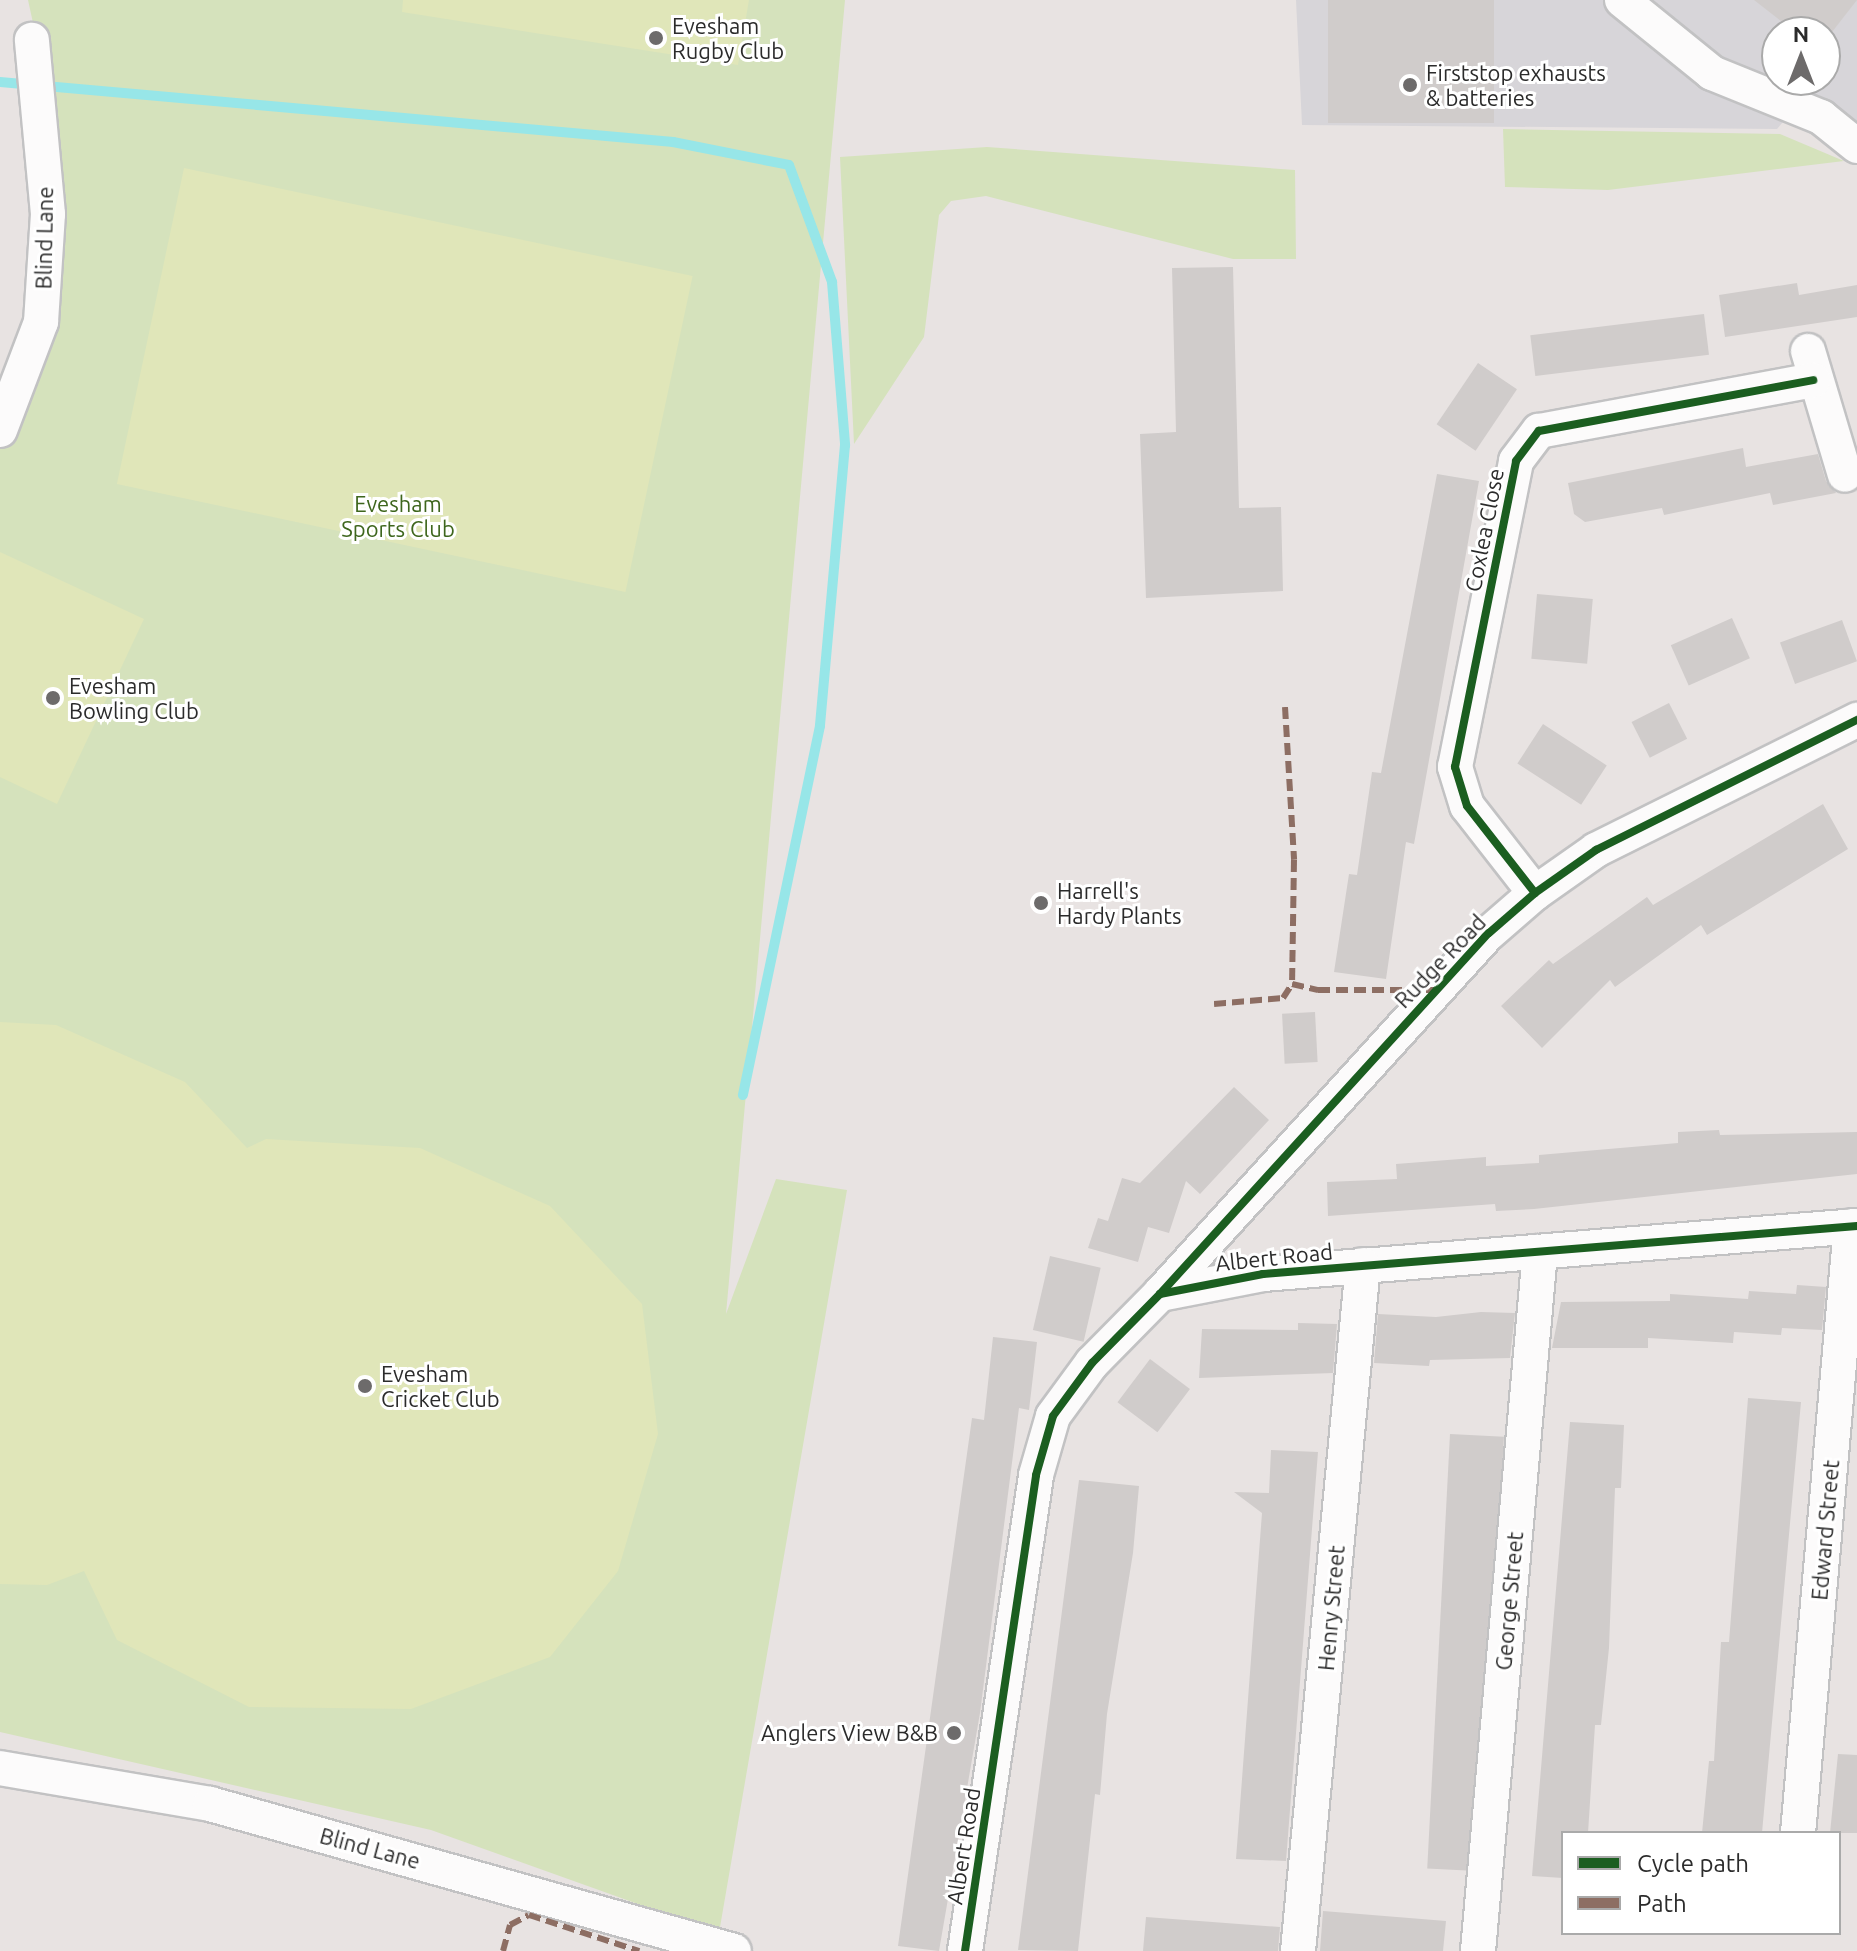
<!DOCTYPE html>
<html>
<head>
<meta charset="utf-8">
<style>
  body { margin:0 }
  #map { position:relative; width:1857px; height:1951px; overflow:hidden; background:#e8e3e2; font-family:Ubuntu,sans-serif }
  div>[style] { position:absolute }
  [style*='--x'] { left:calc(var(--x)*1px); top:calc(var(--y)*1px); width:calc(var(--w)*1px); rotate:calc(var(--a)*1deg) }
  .industrial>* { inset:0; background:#d7d5d9 }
  .green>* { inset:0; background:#d5e2bc }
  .pitch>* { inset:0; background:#e0e6b9; transform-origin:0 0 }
  .stream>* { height:10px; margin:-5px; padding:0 5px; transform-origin:5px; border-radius:5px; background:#97e6e8 }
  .building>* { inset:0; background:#d0cccb; transform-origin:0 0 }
  .roads { filter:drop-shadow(2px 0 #c2c2c3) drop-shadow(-2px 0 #c2c2c3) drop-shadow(0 2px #c2c2c3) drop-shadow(0 -2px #c2c2c3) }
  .minor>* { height:34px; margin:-17px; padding:0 17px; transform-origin:17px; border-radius:17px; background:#fcfbfb }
  .quiet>* { height:6px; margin-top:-3px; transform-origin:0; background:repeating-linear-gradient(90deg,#8d6e63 0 12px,transparent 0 18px) }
  .cycleway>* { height:8px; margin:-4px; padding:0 4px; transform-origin:4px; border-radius:4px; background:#1b5e20 }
  .dots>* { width:22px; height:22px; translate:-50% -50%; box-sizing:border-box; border:4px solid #fff; border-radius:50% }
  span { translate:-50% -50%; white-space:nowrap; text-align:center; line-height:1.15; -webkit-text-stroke:6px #fff; paint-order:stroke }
  .poi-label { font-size:22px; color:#2b2b2b }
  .left { translate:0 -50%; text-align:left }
  .right { translate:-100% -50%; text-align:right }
  .street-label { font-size:22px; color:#2b2b2b }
  .park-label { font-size:22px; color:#3e661d }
  .legend { position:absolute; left:1561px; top:1831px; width:280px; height:104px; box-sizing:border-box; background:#fff; border:2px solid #aaa; margin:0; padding:10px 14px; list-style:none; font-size:24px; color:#2b2b2b }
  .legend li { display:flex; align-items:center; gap:16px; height:40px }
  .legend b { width:40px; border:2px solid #aaa }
  .north { position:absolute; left:1761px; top:16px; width:80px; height:80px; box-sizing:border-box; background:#fff; border:2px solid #aaa; border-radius:50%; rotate:0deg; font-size:22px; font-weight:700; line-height:32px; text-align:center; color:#2b2b2b }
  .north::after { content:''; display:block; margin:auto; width:28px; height:36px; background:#6d6b6b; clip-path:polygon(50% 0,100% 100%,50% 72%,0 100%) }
</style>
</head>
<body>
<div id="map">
  <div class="industrial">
    <i style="clip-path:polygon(evenodd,1296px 0,1857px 0,1857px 137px,1801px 101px,1777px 129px,1302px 125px,1296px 0,1777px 32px,1825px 32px,1825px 80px,1777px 80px,1777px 32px)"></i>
  </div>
  <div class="green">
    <i style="clip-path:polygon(28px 0,845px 0,726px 1314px,776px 1179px,847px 1190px,719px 1933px,431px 1830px,0 1732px,0 442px,35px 349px,49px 96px)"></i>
    <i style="clip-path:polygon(1503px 129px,1780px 134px,1844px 161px,1608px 190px,1505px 187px)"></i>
    <i style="clip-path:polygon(987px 147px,1295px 170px,1296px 259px,1233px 259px,986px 196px,951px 201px,939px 215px,924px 337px,854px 444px,840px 157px)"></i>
  </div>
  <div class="pitch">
    <i style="clip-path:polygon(403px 0,749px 0,738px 65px,402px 12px)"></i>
    <i style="left:184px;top:168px;width:520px;height:323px;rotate:12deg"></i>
    <i style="clip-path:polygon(0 552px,144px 619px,57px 804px,0 777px)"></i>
    <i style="clip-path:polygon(0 1022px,56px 1025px,185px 1082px,247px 1148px,266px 1139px,420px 1148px,550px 1206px,642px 1304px,658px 1434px,618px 1571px,550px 1657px,411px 1709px,249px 1707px,117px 1640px,84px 1571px,47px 1585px,0 1584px)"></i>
  </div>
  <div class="stream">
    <i style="--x:0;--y:82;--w:676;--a:5.09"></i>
    <i style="--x:673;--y:142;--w:118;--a:11.2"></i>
    <i style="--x:789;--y:165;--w:125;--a:69.8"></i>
    <i style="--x:832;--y:282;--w:164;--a:85.4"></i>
    <i style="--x:845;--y:445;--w:282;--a:95.1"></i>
    <i style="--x:820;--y:726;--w:377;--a:101.8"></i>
  </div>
  <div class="building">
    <i style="left:1328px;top:0;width:166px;height:123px"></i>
    <i style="clip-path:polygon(1754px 0,1857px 0,1832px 32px,1795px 32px)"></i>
    <i style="clip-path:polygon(1233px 267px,1239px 508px,1281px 507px,1283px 591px,1146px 598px,1140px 434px,1176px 432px,1172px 268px)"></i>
    <i style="clip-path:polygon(1797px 283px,1799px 295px,1857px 285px,1857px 317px,1725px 337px,1719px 295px)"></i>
    <i style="left:1704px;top:314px;width:41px;height:175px;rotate:83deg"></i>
    <i style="left:1478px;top:363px;width:47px;height:74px;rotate:34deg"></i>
    <i style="clip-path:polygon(1743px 448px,1746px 467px,1818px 454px,1826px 481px,1836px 493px,1773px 505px,1770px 493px,1664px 515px,1662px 508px,1585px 522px,1574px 514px,1568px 483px)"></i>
    <i style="clip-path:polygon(1437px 474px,1479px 481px,1414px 844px,1406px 842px,1386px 979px,1334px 972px,1349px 874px,1357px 875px,1372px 772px,1381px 773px)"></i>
    <i style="left:1537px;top:594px;width:56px;height:65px;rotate:5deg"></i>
    <i style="left:1732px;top:618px;width:44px;height:67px;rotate:66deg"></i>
    <i style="left:1842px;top:620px;width:44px;height:66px;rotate:70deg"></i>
    <i style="left:1669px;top:703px;width:40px;height:42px;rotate:63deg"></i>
    <i style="left:1543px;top:724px;width:76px;height:47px;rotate:33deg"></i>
    <i style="clip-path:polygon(1823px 804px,1848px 849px,1707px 935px,1701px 925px,1615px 987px,1610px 980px,1542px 1048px,1501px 1006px,1549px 960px,1553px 964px,1647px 897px,1653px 905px)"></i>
    <i style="left:1315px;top:1012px;width:50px;height:33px;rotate:87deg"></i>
    <i style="clip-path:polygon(1234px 1087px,1269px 1120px,1200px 1194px,1186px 1181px,1169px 1233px,1148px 1227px,1138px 1262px,1088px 1248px,1098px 1218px,1108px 1221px,1122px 1178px,1140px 1183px)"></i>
    <i style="clip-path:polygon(1719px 1130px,1720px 1135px,1857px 1132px,1857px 1174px,1534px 1209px,1496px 1211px,1495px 1204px,1328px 1216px,1327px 1182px,1397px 1179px,1396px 1164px,1486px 1157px,1486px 1166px,1539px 1163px,1539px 1155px,1678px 1143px,1678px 1132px)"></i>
    <i style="left:1050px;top:1256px;width:52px;height:76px;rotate:13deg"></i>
    <i style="clip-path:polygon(1797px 1285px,1826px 1287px,1822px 1330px,1782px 1328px,1781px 1335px,1734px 1332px,1733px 1343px,1648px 1338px,1648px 1348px,1552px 1348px,1561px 1302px,1670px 1301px,1670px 1294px,1748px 1299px,1749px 1291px,1796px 1294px)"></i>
    <i style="clip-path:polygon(1481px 1312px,1515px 1313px,1510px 1358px,1430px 1360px,1429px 1366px,1374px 1363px,1378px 1314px,1436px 1317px)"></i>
    <i style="clip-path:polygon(1298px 1323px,1337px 1324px,1333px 1373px,1199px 1378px,1202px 1329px,1298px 1330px)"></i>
    <i style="clip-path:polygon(993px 1337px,1037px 1342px,1029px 1410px,1019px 1408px,980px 1713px,939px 1951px,898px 1946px,972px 1418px,984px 1420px)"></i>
    <i style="left:1150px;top:1359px;width:50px;height:54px;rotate:37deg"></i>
    <i style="clip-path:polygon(1748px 1398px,1801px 1402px,1762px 1833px,1702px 1833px,1709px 1761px,1714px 1761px,1721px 1642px,1729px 1642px)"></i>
    <i style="clip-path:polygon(1570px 1422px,1624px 1425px,1621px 1488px,1615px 1488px,1609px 1648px,1601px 1725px,1595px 1725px,1588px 1833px,1563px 1833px,1563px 1878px,1532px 1876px)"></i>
    <i style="left:1450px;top:1434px;width:54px;height:435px;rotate:3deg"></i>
    <i style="clip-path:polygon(1271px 1450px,1318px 1452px,1286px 1861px,1236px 1859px,1262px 1513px,1234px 1492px,1269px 1493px)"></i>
    <i style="clip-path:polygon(1079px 1480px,1139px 1486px,1133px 1553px,1107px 1714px,1100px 1795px,1095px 1794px,1078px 1951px,1018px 1950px)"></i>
    <i style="clip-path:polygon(1838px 1754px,1857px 1755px,1857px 1833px,1830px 1833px)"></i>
    <i style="clip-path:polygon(1323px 1911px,1446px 1921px,1443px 1951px,1320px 1951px)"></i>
    <i style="clip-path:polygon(1146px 1917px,1280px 1927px,1278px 1951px,1143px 1951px)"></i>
  </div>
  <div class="roads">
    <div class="minor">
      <i style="--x:1622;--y:0;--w:116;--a:39"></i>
      <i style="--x:1712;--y:73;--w:118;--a:22"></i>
      <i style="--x:1821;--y:117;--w:46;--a:38.9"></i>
      <i style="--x:1808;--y:351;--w:129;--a:73.4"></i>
      <i style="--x:0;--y:430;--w:116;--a:-69.2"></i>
      <i style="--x:41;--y:322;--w:108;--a:-86.3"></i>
      <i style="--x:48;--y:214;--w:175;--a:-95.3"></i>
      <i style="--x:1535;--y:893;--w:110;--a:-128"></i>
      <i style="--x:1467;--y:806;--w:41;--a:-107.1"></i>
      <i style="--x:1455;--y:767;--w:312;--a:-78.7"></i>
      <i style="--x:1516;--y:461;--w:38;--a:-53"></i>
      <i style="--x:1539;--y:431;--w:279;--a:-10.5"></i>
      <i style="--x:1160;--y:1294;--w:488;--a:-47.7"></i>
      <i style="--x:1489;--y:933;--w:61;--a:-41"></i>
      <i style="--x:1535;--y:893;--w:75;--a:-35.2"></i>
      <i style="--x:1596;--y:850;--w:292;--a:-26.5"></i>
      <i style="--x:0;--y:1768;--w:213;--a:9.7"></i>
      <i style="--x:210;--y:1804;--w:544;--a:15.67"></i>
      <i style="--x:1798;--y:1833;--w:609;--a:-85.01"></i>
      <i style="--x:965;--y:1951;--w:481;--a:-81.5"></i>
      <i style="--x:1036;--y:1475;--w:61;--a:-73.9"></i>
      <i style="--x:1053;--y:1416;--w:66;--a:-53.7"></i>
      <i style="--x:1092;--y:1363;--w:97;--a:-45.4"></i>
      <i style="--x:1160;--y:1294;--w:105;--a:-11"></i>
      <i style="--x:1263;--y:1274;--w:596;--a:-4.62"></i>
      <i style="--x:1298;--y:1951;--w:689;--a:-84.59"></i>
      <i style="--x:1478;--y:1951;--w:702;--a:-84.93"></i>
    </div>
  </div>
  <div class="quiet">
    <i style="--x:1285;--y:707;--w:153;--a:86.6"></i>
    <i style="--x:1294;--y:860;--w:124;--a:90.9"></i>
    <i style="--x:1292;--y:984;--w:27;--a:13"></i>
    <i style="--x:1318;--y:990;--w:118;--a:0"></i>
    <i style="--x:1214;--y:1004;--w:69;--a:-5"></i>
    <i style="--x:1283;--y:998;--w:17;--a:-57"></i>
    <i style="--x:503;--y:1951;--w:27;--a:-75"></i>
    <i style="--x:510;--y:1925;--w:21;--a:-28"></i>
    <i style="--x:529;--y:1915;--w:116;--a:18.1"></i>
  </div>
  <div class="cycleway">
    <i style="--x:1535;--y:893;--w:110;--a:-128"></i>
    <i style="--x:1467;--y:806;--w:41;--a:-107.1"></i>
    <i style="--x:1455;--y:767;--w:312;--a:-78.7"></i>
    <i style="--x:1516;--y:461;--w:38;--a:-53"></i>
    <i style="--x:1539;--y:431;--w:279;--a:-10.5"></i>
    <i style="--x:1160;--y:1294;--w:488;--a:-47.7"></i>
    <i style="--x:1489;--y:933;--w:61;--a:-41"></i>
    <i style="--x:1535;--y:893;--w:75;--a:-35.2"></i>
    <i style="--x:1596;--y:850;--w:292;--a:-26.5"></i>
    <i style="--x:965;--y:1951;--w:481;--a:-81.5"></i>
    <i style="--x:1036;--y:1475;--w:61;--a:-73.9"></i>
    <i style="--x:1053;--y:1416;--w:66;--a:-53.7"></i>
    <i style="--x:1092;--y:1363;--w:97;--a:-45.4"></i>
    <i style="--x:1160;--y:1294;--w:105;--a:-11"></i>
    <i style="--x:1263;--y:1274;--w:596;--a:-4.62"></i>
  </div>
  <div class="dots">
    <i style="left:656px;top:38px;background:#6d6b6b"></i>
    <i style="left:1410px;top:85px;background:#6d6b6b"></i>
    <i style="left:53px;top:698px;background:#6d6b6b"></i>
    <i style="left:1041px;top:903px;background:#6d6b6b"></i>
    <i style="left:365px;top:1386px;background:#6d6b6b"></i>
    <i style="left:954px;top:1733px;background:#6d6b6b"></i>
  </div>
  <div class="poi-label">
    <span class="left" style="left:672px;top:38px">Evesham<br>Rugby Club</span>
    <span class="left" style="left:1426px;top:85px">Firststop exhausts<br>&amp; batteries</span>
    <span class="left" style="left:69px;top:698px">Evesham<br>Bowling Club</span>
    <span class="left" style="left:1057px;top:903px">Harrell's<br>Hardy Plants</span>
    <span class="left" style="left:381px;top:1386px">Evesham<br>Cricket Club</span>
    <span class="right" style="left:938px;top:1733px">Anglers View B&amp;B</span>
  </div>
  <div class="street-label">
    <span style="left:44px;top:238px;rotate:-89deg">Blind Lane</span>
    <span style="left:1484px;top:530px;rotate:-79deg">Coxlea Close</span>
    <span style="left:1440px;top:961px;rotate:-46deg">Rudge Road</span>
    <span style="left:1274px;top:1257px;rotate:-6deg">Albert Road</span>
    <span style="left:1825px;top:1530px;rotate:-85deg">Edward Street</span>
    <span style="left:1509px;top:1601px;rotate:-85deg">George Street</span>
    <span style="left:1331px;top:1608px;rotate:-85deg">Henry Street</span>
    <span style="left:963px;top:1846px;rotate:-81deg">Albert Road</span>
    <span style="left:370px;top:1848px;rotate:15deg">Blind Lane</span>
  </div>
  <div class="park-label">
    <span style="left:398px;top:516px">Evesham<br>Sports Club</span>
  </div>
  <ul class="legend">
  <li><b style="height:10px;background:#1b5e20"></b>Cycle path</li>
  <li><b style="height:10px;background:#8d6e63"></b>Path</li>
  </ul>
  <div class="north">N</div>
</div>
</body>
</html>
